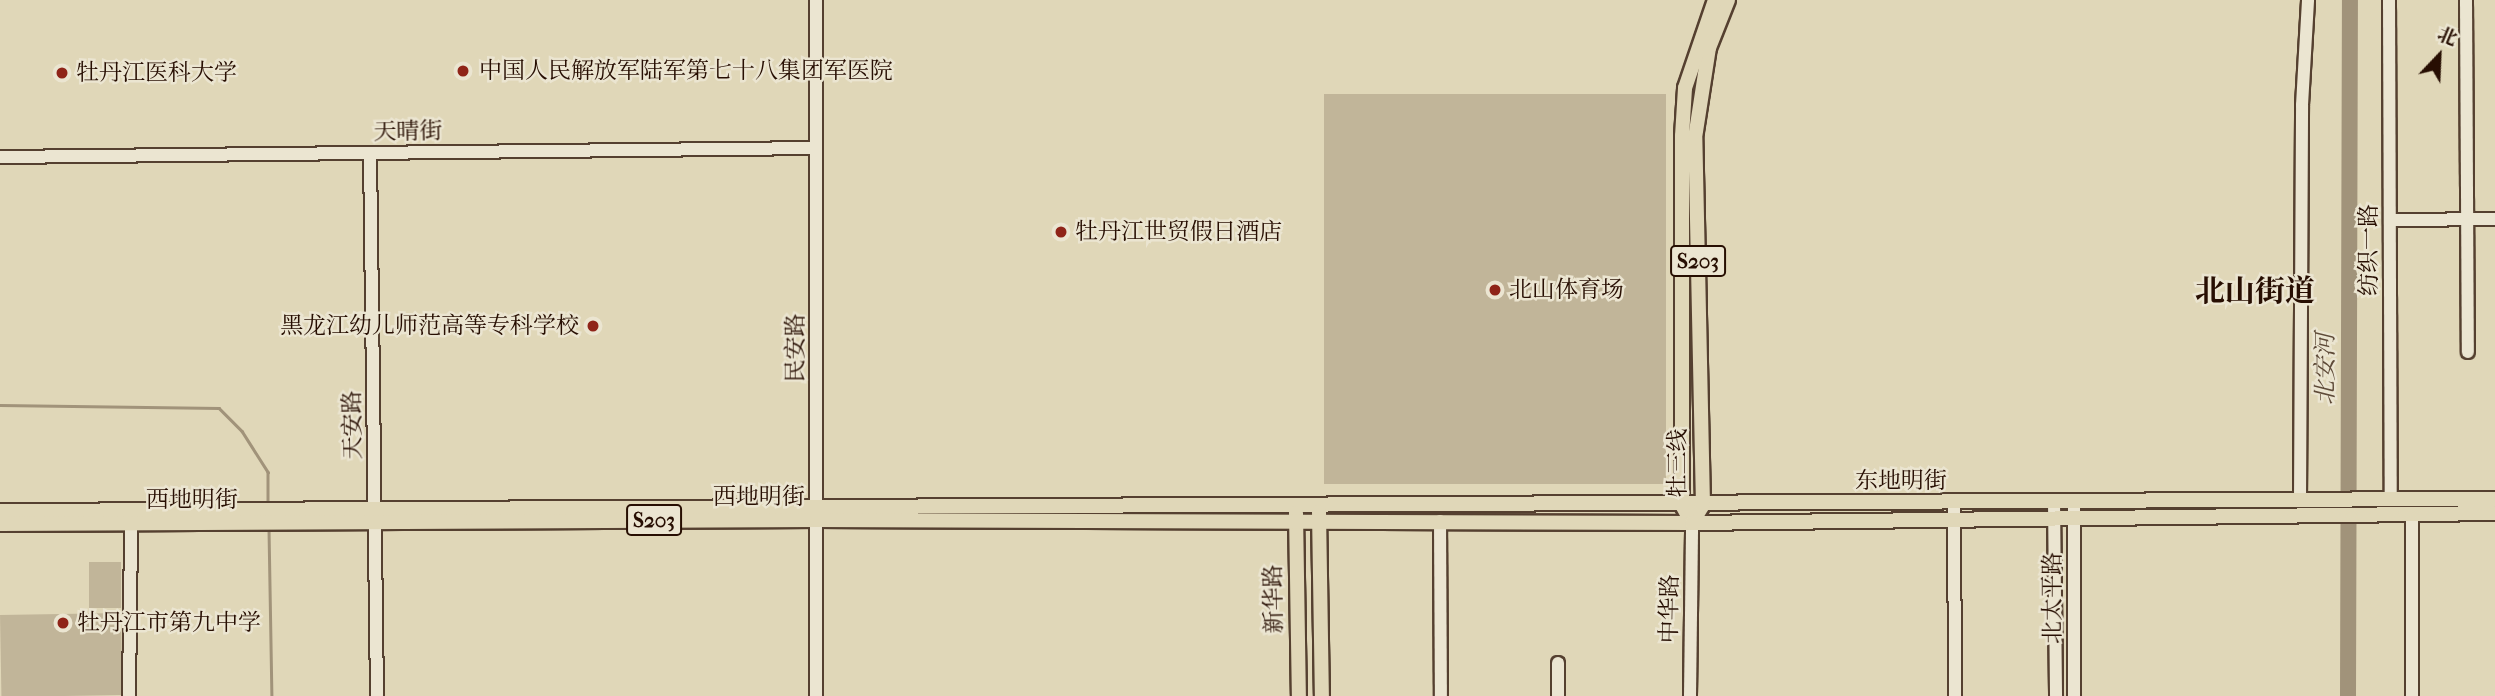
<!DOCTYPE html>
<html>
<head>
<meta charset="utf-8">
<style>
  body { margin:0 }
  #map { position:relative; width:2495px; height:696px; overflow:hidden; background:#e0d7b8; font-family:"IM FELL French Canon","Noto Serif SC",serif }
  div>[style] { position:absolute }
  [style*='--x'] { left:calc(var(--x)*1px); top:calc(var(--y)*1px); width:calc(var(--w)*1px); rotate:calc(var(--a)*1deg) }
  .green>* { inset:0; background:#c1b599; transform-origin:0 0 }
  .stream>* { height:2.5px; margin:-1.25px; padding:0 1.25px; transform-origin:1.25px; border-radius:1.25px; background:#a1937a }
  .river>* { height:16px; margin:-8px; padding:0 8px; transform-origin:8px; border-radius:8px; background:#a1937a }
  .roads { filter:drop-shadow(2px 0 #554030) drop-shadow(-2px 0 #554030) drop-shadow(0 2px #554030) drop-shadow(0 -2px #554030) }
  .minor>* { height:12px; margin:-6px; padding:0 6px; transform-origin:6px; border-radius:6px; background:#ebe5d1 }
  .major>* { height:14px; margin:-7px; padding:0 7px; transform-origin:7px; border-radius:7px; background:#e0d7b8 }
  .dots>* { width:19px; height:19px; translate:-50% -50%; box-sizing:border-box; border:4px solid #ebe5d1; border-radius:50% }
  span { translate:-50% -50%; white-space:nowrap; text-align:center; line-height:1.15; -webkit-text-stroke:5px #ebe5d1; paint-order:stroke }
  .shield-label span { padding:2px 5px; background:#ebe5d1; border:2px solid; border-radius:5px; -webkit-text-stroke-width:0 }
  .shield-label { font-size:21px; color:#270e02; font-weight:700 }
  .poi-label { font-size:23px; color:#270e02 }
  .left { translate:0 -50%; text-align:left }
  .right { translate:-100% -50%; text-align:right }
  .street-label { font-size:23px; color:#270e02 }
  .water-label { font-size:24px; color:#5e4a38; font-style:italic }
  .district-label { font-size:30px; color:#270e02; font-weight:700 }
  .north { position:absolute; left:2404px; top:21px; width:70px; height:70px; -webkit-text-stroke:5px #ebe5d1; paint-order:stroke; rotate:23deg; font-size:19px; font-weight:700; line-height:28px; text-align:center; color:#270e02 }
  .north::after { content:''; display:block; margin:auto; width:24px; height:32px; background:#270e02; clip-path:polygon(50% 0,100% 100%,50% 72%,0 100%) }
</style>
</head>
<body>
<div id="map">
  <div class="green">
    <i style="left:1324px;top:94px;width:342px;height:390px"></i>
    <i style="left:89px;top:562px;width:32px;height:46px"></i>
    <i style="left:121px;top:613px;width:82px;height:121px;rotate:89deg"></i>
  </div>
  <div class="stream">
    <i style="--x:0;--y:405;--w:219;--a:0.8"></i>
    <i style="--x:219;--y:408;--w:33;--a:45"></i>
    <i style="--x:242;--y:431;--w:49;--a:57.6"></i>
    <i style="--x:268;--y:472;--w:33;--a:90"></i>
    <i style="--x:269;--y:529;--w:167;--a:89"></i>
  </div>
  <div class="river">
    <i style="--x:2348;--y:696;--w:696;--a:-89.84"></i>
  </div>
  <div class="roads">
    <div class="minor">
      <i style="--x:2389;--y:0;--w:499;--a:89.8"></i>
      <i style="--x:2466;--y:0;--w:352;--a:89.7"></i>
      <i style="--x:370;--y:153;--w:543;--a:89.26"></i>
      <i style="--x:0;--y:157;--w:816;--a:-0.63"></i>
      <i style="--x:2390;--y:220;--w:105;--a:-0.5"></i>
      <i style="--x:2300;--y:499;--w:394;--a:-89.7"></i>
      <i style="--x:2302;--y:105;--w:105;--a:-86.7"></i>
      <i style="--x:2074;--y:500;--w:196;--a:90"></i>
      <i style="--x:2054;--y:501;--w:195;--a:89.4"></i>
      <i style="--x:1954;--y:503;--w:193;--a:89.7"></i>
      <i style="--x:2412;--y:514;--w:182;--a:90"></i>
      <i style="--x:1440;--y:521;--w:175;--a:89.7"></i>
      <i style="--x:129;--y:696;--w:173;--a:-89.3"></i>
      <i style="--x:816;--y:696;--w:696;--a:-90"></i>
      <i style="--x:1558;--y:696;--w:33;--a:-90"></i>
      <i style="--x:1690;--y:696;--w:173;--a:-89.3"></i>
    </div>
    <div class="major">
      <i style="--x:0;--y:511;--w:2495;--a:-0.28"></i>
      <i style="--x:1319;--y:512;--w:184;--a:89.1"></i>
      <i style="--x:1296;--y:513;--w:183;--a:89.1"></i>
      <i style="--x:1698;--y:513;--w:9;--a:-58"></i>
      <i style="--x:1703;--y:505;--w:367;--a:-91.2"></i>
      <i style="--x:1695;--y:138;--w:91;--a:-81.2"></i>
      <i style="--x:1709;--y:48;--w:52;--a:-68.4"></i>
      <i style="--x:1687;--y:514;--w:10;--a:-119"></i>
      <i style="--x:1682;--y:505;--w:369;--a:-90"></i>
      <i style="--x:1682;--y:136;--w:48;--a:-86.4"></i>
      <i style="--x:1685;--y:88;--w:93;--a:-71.2"></i>
      <i style="--x:0;--y:524;--w:817;--a:-0.28"></i>
      <i style="--x:817;--y:520;--w:875;--a:0.2"></i>
      <i style="--x:1692;--y:523;--w:803;--a:-0.71"></i>
    </div>
  </div>
  <div class="dots">
    <i style="left:463px;top:71px;background:#8f2418"></i>
    <i style="left:62px;top:73px;background:#8f2418"></i>
    <i style="left:1061px;top:232px;background:#8f2418"></i>
    <i style="left:1495px;top:290px;background:#8f2418"></i>
    <i style="left:593px;top:326px;background:#8f2418"></i>
    <i style="left:63px;top:623px;background:#8f2418"></i>
  </div>
  <div class="shield-label">
    <span style="left:1698px;top:261px">S203</span>
    <span style="left:654px;top:520px">S203</span>
  </div>
  <div class="poi-label">
    <span class="left" style="left:479px;top:71px">中国人民解放军陆军第七十八集团军医院</span>
    <span class="left" style="left:76px;top:73px">牡丹江医科大学</span>
    <span class="left" style="left:1075px;top:232px">牡丹江世贸假日酒店</span>
    <span class="left" style="left:1509px;top:290px">北山体育场</span>
    <span class="right" style="left:579px;top:326px">黑龙江幼儿师范高等专科学校</span>
    <span class="left" style="left:77px;top:623px">牡丹江市第九中学</span>
  </div>
  <div class="street-label">
    <span style="left:408px;top:132px;rotate:-1deg">天晴街</span>
    <span style="left:2369px;top:250px;rotate:-90deg">纺织一路</span>
    <span style="left:796px;top:348px;rotate:-90deg">民安路</span>
    <span style="left:353px;top:425px;rotate:-91deg">天安路</span>
    <span style="left:1678px;top:463px;rotate:-90deg">牡三线</span>
    <span style="left:1901px;top:481px">东地明街</span>
    <span style="left:759px;top:497px">西地明街</span>
    <span style="left:192px;top:500px">西地明街</span>
    <span style="left:2053px;top:598px;rotate:-90deg">北太平路</span>
    <span style="left:1274px;top:599px;rotate:-91deg">新华路</span>
    <span style="left:1670px;top:609px;rotate:-89deg">中华路</span>
  </div>
  <div class="water-label">
    <span style="left:2326px;top:369px;rotate:-90deg">北安河</span>
  </div>
  <div class="district-label">
    <span style="left:2255px;top:292px">北山街道</span>
  </div>
  <div class="north">北</div>
</div>
</body>
</html>
